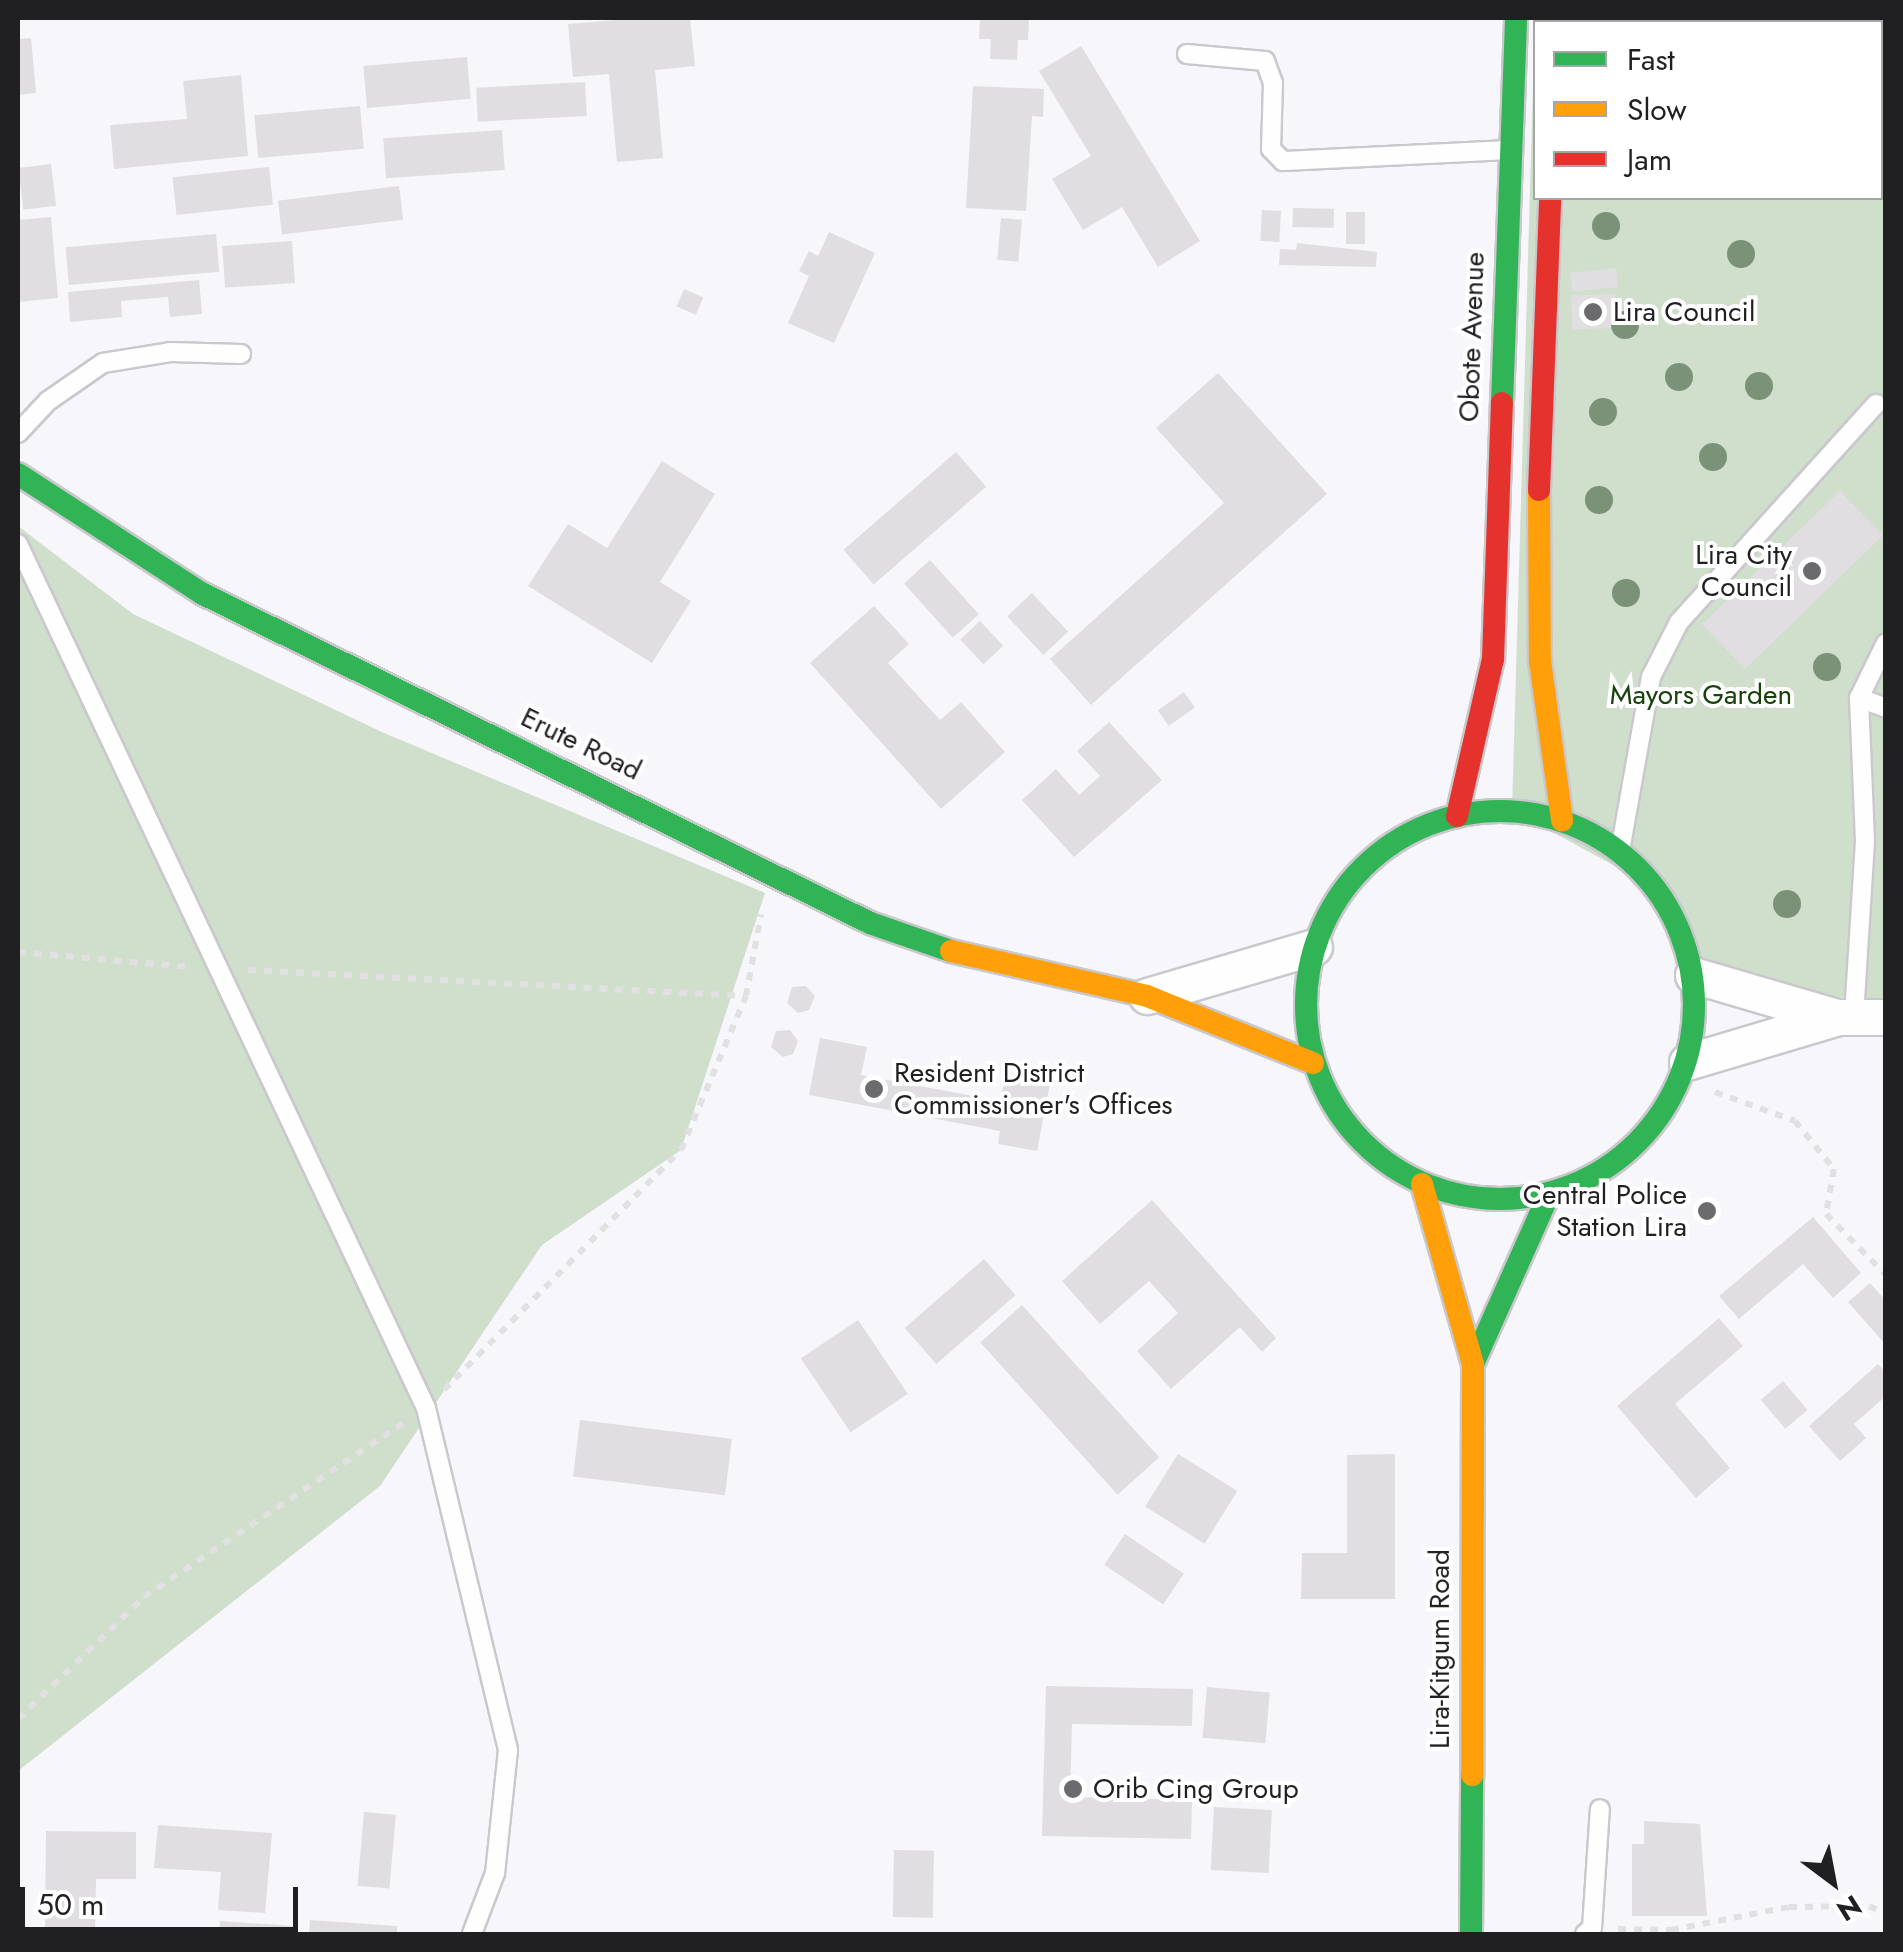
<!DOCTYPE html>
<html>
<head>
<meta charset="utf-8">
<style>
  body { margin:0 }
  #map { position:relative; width:1903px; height:1952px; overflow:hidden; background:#f7f6fb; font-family:Jost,sans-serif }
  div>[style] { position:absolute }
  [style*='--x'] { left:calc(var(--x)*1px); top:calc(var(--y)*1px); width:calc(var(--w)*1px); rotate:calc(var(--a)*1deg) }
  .green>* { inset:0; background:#cfdfcc }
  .building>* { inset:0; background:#e0dee0; transform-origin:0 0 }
  .path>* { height:6px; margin-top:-3px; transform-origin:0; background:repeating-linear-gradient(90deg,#e1e1e2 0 8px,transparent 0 16px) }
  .roads { filter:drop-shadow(2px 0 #c9c8cc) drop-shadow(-2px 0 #c9c8cc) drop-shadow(0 2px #c9c8cc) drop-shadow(0 -2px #c9c8cc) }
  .lane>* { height:18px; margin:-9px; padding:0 9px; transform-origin:9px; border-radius:9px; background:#fefefe }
  .street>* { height:35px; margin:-17.5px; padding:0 17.5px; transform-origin:17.5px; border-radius:17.5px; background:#fefefe }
  .fast>* { height:22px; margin:-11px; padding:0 11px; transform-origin:11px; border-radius:11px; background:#30b455 }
  .fast>.ring { margin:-11px; padding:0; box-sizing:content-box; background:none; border:22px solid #30b455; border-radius:50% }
  .slow>* { height:22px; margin:-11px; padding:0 11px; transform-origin:11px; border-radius:11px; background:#ff9f0a }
  .jam>* { height:22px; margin:-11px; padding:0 11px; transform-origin:11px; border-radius:11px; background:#e5322d }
  .trees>* { width:28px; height:28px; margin:-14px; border-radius:50%; background:#7c9278 }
  .dots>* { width:28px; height:28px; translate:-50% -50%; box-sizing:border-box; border:5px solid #fff; border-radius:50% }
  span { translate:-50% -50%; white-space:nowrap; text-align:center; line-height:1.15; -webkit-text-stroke:8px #fff; paint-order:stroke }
  .poi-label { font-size:28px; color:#201f22 }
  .left { translate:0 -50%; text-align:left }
  .right { translate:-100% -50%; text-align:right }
  .street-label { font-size:28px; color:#201f22 }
  .park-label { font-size:28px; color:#18410c }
  .frame { position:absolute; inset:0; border:20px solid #201f22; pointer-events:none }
  .legend { position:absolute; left:1533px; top:20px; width:350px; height:180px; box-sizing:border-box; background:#fff; border:2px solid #a6a5a7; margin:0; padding:12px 18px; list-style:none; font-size:30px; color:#201f22 }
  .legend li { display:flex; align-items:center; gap:20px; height:50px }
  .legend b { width:50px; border:2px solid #a6a5a7 }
  .north { position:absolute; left:1783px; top:1832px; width:100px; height:100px; -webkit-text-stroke:8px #fff; paint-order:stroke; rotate:148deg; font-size:28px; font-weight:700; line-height:40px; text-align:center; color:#201f22 }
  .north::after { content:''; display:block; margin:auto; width:35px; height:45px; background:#201f22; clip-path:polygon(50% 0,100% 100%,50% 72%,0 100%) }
  .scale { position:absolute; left:20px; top:1887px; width:278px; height:45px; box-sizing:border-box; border:5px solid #201f22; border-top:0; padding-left:12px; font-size:30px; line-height:35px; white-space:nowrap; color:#201f22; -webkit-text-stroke:8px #fff; paint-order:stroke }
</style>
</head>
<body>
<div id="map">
  <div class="green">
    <i style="clip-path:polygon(evenodd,1535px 18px,1885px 18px,1885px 1000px,1695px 989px,1657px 889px,1512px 810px,1535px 18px,1536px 22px,1880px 22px,1880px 198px,1536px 198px,1536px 22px)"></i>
    <i style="clip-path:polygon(18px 526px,133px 614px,384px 733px,765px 893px,681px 1150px,542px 1245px,380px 1486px,18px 1771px)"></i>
  </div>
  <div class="building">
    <i style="clip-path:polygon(639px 18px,690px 18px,695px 66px,655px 70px,663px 158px,617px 162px,609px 74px,573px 77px,568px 24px)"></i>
    <i style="clip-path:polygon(980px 18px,1029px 18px,1028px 40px,1018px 40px,1017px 60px,990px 59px,991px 39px,979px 39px)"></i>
    <i style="clip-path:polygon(31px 38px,36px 93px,18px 95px,18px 39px)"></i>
    <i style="clip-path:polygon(1081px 46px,1200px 241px,1158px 267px,1122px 207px,1083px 230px,1052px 179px,1091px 156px,1039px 71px)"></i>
    <i style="left:467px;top:57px;width:42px;height:104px;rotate:85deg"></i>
    <i style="clip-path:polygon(241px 75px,248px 156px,114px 169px,110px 125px,187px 119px,183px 81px)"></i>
    <i style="left:585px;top:82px;width:34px;height:109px;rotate:87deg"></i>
    <i style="clip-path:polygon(973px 86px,1044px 89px,1043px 117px,1032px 116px,1026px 211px,966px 208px)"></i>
    <i style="left:360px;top:106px;width:43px;height:106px;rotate:85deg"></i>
    <i style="left:502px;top:130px;width:40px;height:119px;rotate:86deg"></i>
    <i style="left:51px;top:164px;width:42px;height:33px;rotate:83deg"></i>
    <i style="left:269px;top:167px;width:38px;height:97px;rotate:84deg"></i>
    <i style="left:399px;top:186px;width:34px;height:122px;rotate:83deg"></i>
    <i style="left:1293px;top:208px;width:41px;height:19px;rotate:1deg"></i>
    <i style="left:1262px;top:210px;width:19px;height:31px;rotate:3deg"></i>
    <i style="left:1346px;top:212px;width:19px;height:32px"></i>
    <i style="clip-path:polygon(51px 217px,58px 298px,18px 302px,18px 220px)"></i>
    <i style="left:1001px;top:218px;width:21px;height:42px;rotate:5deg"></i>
    <i style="clip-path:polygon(829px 232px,875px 253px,834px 343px,788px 323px,809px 276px,799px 271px,809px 251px,818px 256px)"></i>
    <i style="left:216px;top:234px;width:38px;height:151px;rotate:85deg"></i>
    <i style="left:292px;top:241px;width:42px;height:70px;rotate:86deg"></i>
    <i style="clip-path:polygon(1297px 243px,1377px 252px,1376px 267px,1279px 265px,1280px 249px,1296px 250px)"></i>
    <i style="left:1616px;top:268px;width:19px;height:46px;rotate:84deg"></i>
    <i style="clip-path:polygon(199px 280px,202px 314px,170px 317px,168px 297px,121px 301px,122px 317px,70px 322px,68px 292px)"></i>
    <i style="left:684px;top:289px;width:21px;height:19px;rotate:23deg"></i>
    <i style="left:1615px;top:294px;width:34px;height:44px;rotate:88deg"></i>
    <i style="clip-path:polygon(1218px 373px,1327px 494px,1091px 705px,1050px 659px,1224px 503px,1156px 428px)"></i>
    <i style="left:956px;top:452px;width:46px;height:149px;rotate:49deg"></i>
    <i style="clip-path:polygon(662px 461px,715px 494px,660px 582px,691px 601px,652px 663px,528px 586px,568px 524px,607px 548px)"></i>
    <i style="left:1840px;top:491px;width:62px;height:192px;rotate:46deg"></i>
    <i style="left:930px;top:560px;width:73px;height:35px;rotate:48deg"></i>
    <i style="left:1032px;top:593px;width:53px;height:34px;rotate:47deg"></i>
    <i style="clip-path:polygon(874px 606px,909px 644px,888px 663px,940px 720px,961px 702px,1005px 752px,941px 809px,810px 663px)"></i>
    <i style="left:980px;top:621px;width:34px;height:27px;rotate:47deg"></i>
    <i style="left:1184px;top:692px;width:19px;height:32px;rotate:55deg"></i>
    <i style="clip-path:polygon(1109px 722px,1162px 780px,1074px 857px,1022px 800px,1056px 769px,1079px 795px,1100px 776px,1077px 751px)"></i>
    <i style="clip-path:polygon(806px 986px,815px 996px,809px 1010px,798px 1013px,787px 1003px,792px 987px)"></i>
    <i style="clip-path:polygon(790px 1030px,798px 1041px,793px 1054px,783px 1057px,771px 1047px,776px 1031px)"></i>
    <i style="clip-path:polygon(820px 1038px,867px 1047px,861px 1075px,1000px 1101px,1006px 1074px,1050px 1083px,1037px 1151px,998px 1144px,1000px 1131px,809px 1095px)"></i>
    <i style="clip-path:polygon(1152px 1200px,1276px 1338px,1262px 1352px,1240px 1327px,1171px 1389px,1137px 1351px,1178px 1313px,1149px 1281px,1100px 1324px,1062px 1281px)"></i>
    <i style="clip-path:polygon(1813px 1217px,1861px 1273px,1833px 1298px,1803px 1264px,1739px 1319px,1719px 1296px)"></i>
    <i style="left:984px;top:1259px;width:48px;height:105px;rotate:49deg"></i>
    <i style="clip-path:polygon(1870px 1283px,1886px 1301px,1886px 1345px,1848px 1302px)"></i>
    <i style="left:1022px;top:1305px;width:205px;height:56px;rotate:48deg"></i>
    <i style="clip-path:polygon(1719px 1318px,1743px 1346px,1675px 1404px,1730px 1468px,1696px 1498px,1617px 1406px)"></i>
    <i style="left:858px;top:1320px;width:89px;height:69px;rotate:56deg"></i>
    <i style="clip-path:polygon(1878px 1364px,1886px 1373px,1886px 1396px,1854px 1424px,1866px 1438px,1840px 1461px,1809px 1426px)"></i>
    <i style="left:1783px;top:1381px;width:38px;height:29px;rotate:50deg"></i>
    <i style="left:580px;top:1420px;width:153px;height:57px;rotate:7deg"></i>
    <i style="left:1178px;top:1454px;width:70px;height:62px;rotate:32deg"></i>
    <i style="clip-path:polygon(1395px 1454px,1395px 1599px,1301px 1599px,1302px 1553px,1347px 1553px,1347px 1455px)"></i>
    <i style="left:1125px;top:1534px;width:71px;height:37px;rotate:34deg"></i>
    <i style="clip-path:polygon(1046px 1686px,1193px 1689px,1192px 1726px,1072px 1724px,1070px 1797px,1192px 1800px,1191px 1839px,1042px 1836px)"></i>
    <i style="left:1207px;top:1687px;width:63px;height:51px;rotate:5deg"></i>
    <i style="left:1214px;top:1807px;width:58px;height:63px;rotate:3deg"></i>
    <i style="left:364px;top:1812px;width:32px;height:74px;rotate:5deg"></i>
    <i style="clip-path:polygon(1644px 1821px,1700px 1824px,1707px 1916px,1632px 1916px,1632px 1844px,1644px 1844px)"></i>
    <i style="clip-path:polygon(158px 1825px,272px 1833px,265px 1913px,218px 1910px,221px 1872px,154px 1868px)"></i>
    <i style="clip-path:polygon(46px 1831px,136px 1832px,136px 1879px,96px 1879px,95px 1934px,45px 1934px)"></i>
    <i style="left:894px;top:1850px;width:40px;height:67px;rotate:1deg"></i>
    <i style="clip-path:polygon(310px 1920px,397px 1926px,397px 1934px,309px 1934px)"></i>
    <i style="clip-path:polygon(220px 1921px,293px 1926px,292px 1934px,219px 1934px)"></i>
  </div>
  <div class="path">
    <i style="--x:18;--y:952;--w:173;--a:5"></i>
    <i style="--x:248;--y:970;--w:499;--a:3"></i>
    <i style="--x:1715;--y:1092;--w:85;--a:19.9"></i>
    <i style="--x:1795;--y:1121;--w:62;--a:50.9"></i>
    <i style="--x:1834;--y:1169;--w:46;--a:100.1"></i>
    <i style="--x:1826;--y:1214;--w:86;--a:45.5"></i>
    <i style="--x:444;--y:1390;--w:337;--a:-45.4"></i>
    <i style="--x:681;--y:1150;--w:167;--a:-67.1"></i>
    <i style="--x:746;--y:996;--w:83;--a:-79.6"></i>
    <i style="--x:18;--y:1719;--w:175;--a:-44.1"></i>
    <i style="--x:144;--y:1597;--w:312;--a:-33.9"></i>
    <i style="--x:1618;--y:1929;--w:53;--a:1.1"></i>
    <i style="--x:1671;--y:1930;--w:120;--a:-11"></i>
    <i style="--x:1789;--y:1907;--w:80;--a:-0.7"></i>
    <i style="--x:1869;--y:1906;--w:19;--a:25"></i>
  </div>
  <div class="roads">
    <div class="lane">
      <i style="--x:1187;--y:54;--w:78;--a:5.1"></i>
      <i style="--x:1265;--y:61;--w:23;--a:70"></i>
      <i style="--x:1273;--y:83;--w:66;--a:91.7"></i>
      <i style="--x:1271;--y:149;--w:17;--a:45"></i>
      <i style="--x:1283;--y:161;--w:222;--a:-2.8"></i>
      <i style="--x:18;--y:433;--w:44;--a:-46.8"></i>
      <i style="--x:48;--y:401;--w:67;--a:-34.6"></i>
      <i style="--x:103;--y:363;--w:68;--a:-9.3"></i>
      <i style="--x:170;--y:352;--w:71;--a:1.6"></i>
      <i style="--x:18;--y:544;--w:955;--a:64.72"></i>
      <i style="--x:426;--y:1408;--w:352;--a:76.5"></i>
      <i style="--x:508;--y:1750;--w:124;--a:96"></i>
      <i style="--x:495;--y:1873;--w:65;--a:110.7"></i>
      <i style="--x:1859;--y:698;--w:29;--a:20"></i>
      <i style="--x:1620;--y:851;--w:177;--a:-79.9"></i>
      <i style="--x:1651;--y:677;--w:62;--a:-63"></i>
      <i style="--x:1679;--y:622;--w:294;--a:-47.9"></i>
      <i style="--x:1854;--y:1016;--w:175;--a:-86.4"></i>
      <i style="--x:1865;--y:841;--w:143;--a:-92.4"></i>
      <i style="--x:1859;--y:698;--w:61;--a:-63.9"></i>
      <i style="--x:1585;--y:1934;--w:9;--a:-41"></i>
      <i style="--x:1592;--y:1928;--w:119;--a:-86.2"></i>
    </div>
    <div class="street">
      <i style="--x:1693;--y:975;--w:150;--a:16.3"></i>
      <i style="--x:1147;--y:996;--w:174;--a:-16.4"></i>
      <i style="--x:1687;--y:1062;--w:158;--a:-16.6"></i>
      <i style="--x:1838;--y:1017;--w:48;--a:0"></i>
    </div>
    <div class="fast">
      <i style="--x:1557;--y:22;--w:4;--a:-76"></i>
      <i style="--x:1502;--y:403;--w:385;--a:-87.9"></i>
      <i style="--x:18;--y:474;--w:221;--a:33"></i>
      <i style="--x:203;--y:594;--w:744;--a:26.25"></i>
      <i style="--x:870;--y:923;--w:86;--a:19.1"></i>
      <i class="ring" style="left:1306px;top:811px;width:366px;height:366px"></i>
      <i style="--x:1473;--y:1364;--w:186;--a:-65.9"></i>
      <i style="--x:1471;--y:1934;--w:159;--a:-89.6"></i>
    </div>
    <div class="slow">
      <i style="--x:1539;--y:490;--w:171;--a:89.7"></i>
      <i style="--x:1540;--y:661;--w:161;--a:82.1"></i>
      <i style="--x:951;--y:951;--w:201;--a:12.9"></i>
      <i style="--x:1147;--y:996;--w:179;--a:22"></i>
      <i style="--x:1422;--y:1184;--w:187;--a:74.2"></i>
      <i style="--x:1473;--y:1364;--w:411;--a:90.1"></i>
    </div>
    <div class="jam">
      <i style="--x:1539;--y:490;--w:292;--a:-87.8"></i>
      <i style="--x:1457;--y:816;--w:161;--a:-77.1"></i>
      <i style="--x:1493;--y:659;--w:256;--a:-88"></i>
    </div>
  </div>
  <div class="trees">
    <i style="left:1606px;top:226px"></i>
    <i style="left:1741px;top:254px"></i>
    <i style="left:1625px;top:325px"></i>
    <i style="left:1679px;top:377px"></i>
    <i style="left:1759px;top:386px"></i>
    <i style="left:1603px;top:412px"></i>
    <i style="left:1713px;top:457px"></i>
    <i style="left:1599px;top:500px"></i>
    <i style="left:1626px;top:593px"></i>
    <i style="left:1827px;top:667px"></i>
    <i style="left:1787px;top:904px"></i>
  </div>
  <div class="dots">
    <i style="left:1593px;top:312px;background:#6b6a6e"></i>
    <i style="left:1812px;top:571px;background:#6b6a6e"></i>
    <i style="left:874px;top:1089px;background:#6b6a6e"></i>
    <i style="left:1707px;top:1211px;background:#6b6a6e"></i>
    <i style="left:1073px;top:1789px;background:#6b6a6e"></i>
  </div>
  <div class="poi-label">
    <span class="left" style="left:1613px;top:312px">Lira Council</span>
    <span class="right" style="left:1792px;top:571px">Lira City<br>Council</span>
    <span class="left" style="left:894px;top:1089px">Resident District<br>Commissioner's Offices</span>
    <span class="right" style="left:1687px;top:1211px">Central Police<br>Station Lira</span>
    <span class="left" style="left:1093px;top:1789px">Orib Cing Group</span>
  </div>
  <div class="street-label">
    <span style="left:1472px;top:337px;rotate:-88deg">Obote Avenue</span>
    <span style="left:581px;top:744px;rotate:26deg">Erute Road</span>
    <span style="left:1440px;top:1649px;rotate:-90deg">Lira-Kitgum Road</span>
  </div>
  <div class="park-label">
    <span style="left:1701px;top:695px">Mayors Garden</span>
  </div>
  <div class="frame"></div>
  <ul class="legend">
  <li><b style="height:12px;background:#30b455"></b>Fast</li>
  <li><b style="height:12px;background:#ff9f0a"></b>Slow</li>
  <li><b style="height:12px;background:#e5322d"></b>Jam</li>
  </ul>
  <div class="north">N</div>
  <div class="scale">50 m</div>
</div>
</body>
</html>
